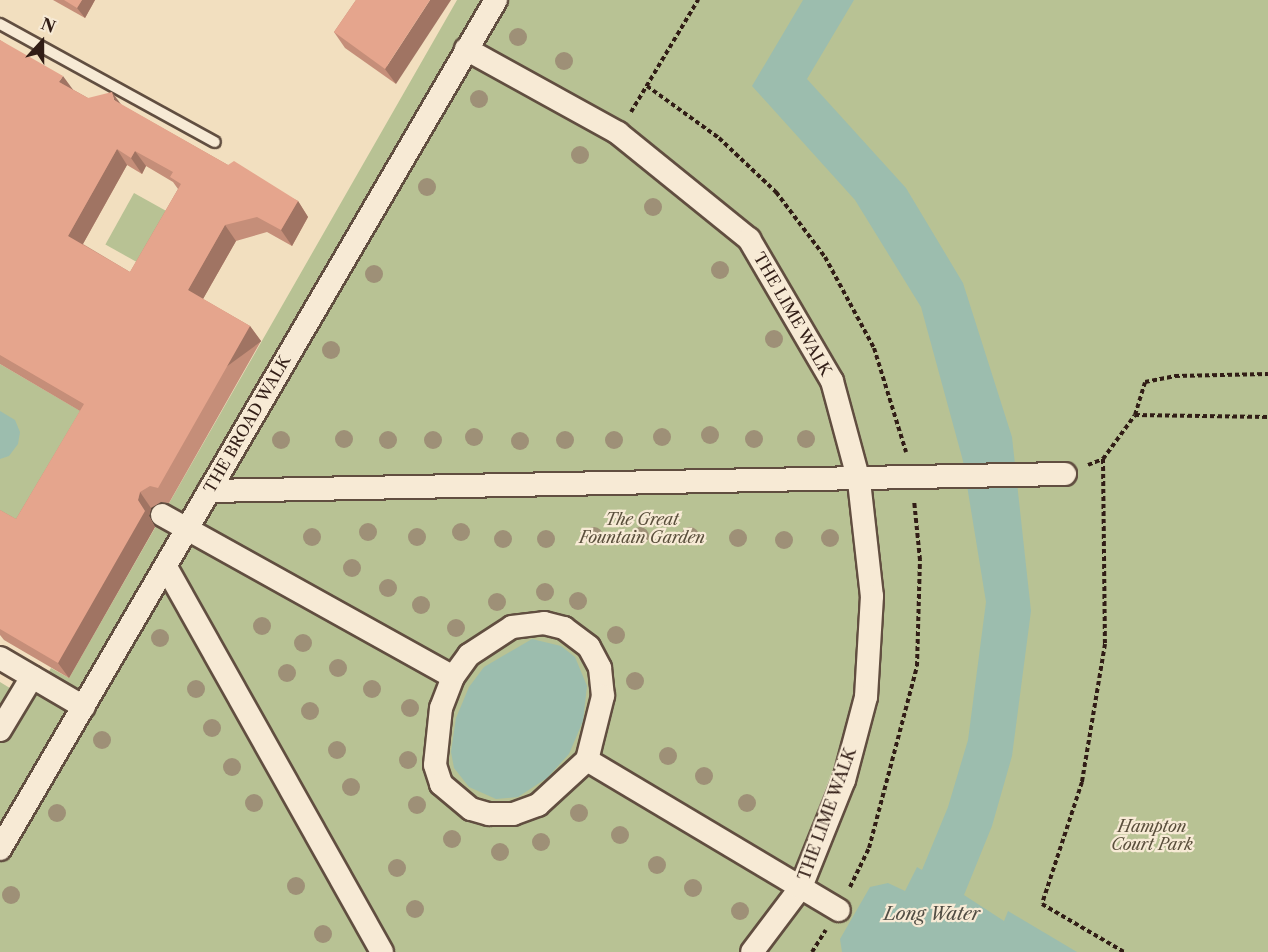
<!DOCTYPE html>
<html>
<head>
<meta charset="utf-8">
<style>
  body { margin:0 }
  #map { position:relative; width:1268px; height:952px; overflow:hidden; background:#f2dfbf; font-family:"Libre Caslon Text",serif }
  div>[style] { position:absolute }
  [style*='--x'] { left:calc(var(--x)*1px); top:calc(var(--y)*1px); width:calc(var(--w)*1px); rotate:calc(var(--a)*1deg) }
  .green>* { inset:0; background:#b8c294; transform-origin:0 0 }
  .water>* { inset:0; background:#9cbdae }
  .path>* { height:4px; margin-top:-2px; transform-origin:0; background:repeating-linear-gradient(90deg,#311d16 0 4.5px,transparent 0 7.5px) }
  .roads { filter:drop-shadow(2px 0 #614e40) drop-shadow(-2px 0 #614e40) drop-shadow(0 2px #614e40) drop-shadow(0 -2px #614e40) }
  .lane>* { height:10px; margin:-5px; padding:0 5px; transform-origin:5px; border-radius:5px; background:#f7ead5 }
  .street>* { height:22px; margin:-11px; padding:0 11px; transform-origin:11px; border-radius:11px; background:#f7ead5 }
  .trees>* { width:18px; height:18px; margin:-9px; border-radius:50%; background:#9e9077 }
  .wall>* { inset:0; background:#c58e79 }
  .shaded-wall>* { inset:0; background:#a07463; transform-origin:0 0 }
  .building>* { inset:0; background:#e5a58d }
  span { translate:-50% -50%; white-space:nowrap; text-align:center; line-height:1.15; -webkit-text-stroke:4.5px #f7ead5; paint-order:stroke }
  .street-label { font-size:16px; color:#311d16 }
  .park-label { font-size:16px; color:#5a4f3c; font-style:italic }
  .water-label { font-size:18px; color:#514d44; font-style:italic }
  .north { position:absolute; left:12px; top:12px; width:60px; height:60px; -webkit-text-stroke:4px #f7ead5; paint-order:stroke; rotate:21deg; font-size:16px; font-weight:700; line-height:24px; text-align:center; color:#311d16 }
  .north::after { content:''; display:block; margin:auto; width:21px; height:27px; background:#311d16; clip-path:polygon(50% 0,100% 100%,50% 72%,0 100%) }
</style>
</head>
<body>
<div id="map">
  <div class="green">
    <i style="clip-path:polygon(457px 0,1268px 0,1268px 952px,0 952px,0 682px,31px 701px,51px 668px,69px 678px)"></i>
    <i style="left:134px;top:193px;width:41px;height:59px;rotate:29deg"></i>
    <i style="clip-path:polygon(0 364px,94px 419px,26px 534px,0 519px)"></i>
  </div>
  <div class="water">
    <i style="clip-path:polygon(803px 0,854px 0,807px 79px,906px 188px,963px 283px,1012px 437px,1031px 611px,1012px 756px,992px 826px,964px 895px,1004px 921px,1008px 911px,1077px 952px,842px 952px,840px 939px,870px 887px,888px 883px,905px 891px,917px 867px,922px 870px,948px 807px,968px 740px,986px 602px,963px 461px,921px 307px,855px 200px,752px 86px)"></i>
    <i style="clip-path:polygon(0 411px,15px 420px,20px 432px,18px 444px,9px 456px,0 459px)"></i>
    <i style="clip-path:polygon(532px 639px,561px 646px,575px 657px,587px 686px,583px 721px,569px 754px,547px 778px,518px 797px,496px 799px,469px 787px,454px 768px,451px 752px,456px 718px,469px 687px,484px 667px)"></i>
  </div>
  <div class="path">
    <i style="--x:647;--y:86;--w:89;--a:35.8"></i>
    <i style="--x:719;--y:138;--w:79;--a:43.5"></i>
    <i style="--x:776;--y:192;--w:81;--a:53"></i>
    <i style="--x:825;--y:257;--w:103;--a:61.7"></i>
    <i style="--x:874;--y:348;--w:109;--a:72.9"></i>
    <i style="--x:631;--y:112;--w:131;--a:-59.1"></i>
    <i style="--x:1135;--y:415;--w:34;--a:-73"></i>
    <i style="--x:1145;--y:382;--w:31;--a:-11"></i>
    <i style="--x:1175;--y:376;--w:93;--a:-1.2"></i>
    <i style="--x:1103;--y:459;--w:185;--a:89.4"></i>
    <i style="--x:1105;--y:644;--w:140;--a:99.5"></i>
    <i style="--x:1082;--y:782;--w:128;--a:108.2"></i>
    <i style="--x:1042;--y:904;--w:95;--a:30.3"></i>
    <i style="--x:1088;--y:465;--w:16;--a:-22"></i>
    <i style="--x:1103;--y:459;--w:54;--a:-54"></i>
    <i style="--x:1135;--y:415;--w:133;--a:0.9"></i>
    <i style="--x:850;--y:887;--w:43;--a:-64"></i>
    <i style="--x:869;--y:848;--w:188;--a:-75.2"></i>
    <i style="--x:917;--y:666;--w:106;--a:-88.4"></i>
    <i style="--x:920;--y:560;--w:60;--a:-95.7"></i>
    <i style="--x:812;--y:952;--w:26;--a:-58"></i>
  </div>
  <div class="roads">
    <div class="lane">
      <i style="--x:0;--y:24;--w:245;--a:28.8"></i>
    </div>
    <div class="street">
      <i style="--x:466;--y:49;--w:174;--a:28.9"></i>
      <i style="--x:618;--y:133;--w:169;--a:39"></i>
      <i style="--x:749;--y:239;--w:164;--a:59.7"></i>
      <i style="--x:832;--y:381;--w:104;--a:74.9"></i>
      <i style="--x:859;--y:481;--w:116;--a:83.6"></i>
      <i style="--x:872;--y:596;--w:101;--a:93.4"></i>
      <i style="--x:866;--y:697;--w:86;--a:104.8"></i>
      <i style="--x:844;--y:780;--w:115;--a:111.9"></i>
      <i style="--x:801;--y:887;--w:81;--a:127"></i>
      <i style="--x:209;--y:491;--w:856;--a:-1.14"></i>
      <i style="--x:162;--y:515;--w:333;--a:29.1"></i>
      <i style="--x:453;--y:677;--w:27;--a:-54"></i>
      <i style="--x:469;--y:655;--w:51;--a:-33.1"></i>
      <i style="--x:512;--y:627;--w:32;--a:-7"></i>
      <i style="--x:544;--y:623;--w:21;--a:14"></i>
      <i style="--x:564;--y:628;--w:31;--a:37"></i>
      <i style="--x:589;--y:647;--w:24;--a:62"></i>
      <i style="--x:600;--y:668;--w:28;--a:84"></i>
      <i style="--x:603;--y:696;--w:66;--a:104"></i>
      <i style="--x:587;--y:760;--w:293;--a:30.8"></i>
      <i style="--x:166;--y:567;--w:441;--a:60.7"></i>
      <i style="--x:0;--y:658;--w:97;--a:30.3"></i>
      <i style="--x:453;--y:677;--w:33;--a:111"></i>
      <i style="--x:441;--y:708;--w:57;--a:96"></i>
      <i style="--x:435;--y:765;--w:20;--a:72"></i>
      <i style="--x:441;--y:784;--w:39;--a:40"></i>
      <i style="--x:471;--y:809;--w:19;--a:16"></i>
      <i style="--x:489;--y:814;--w:24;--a:0"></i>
      <i style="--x:513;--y:814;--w:27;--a:-20"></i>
      <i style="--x:538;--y:805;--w:67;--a:-42.6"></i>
      <i style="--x:0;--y:730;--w:62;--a:-58.9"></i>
      <i style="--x:0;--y:849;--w:983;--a:-59.71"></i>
    </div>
  </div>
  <div class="trees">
    <i style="left:518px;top:37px"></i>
    <i style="left:564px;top:61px"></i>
    <i style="left:479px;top:99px"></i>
    <i style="left:580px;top:155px"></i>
    <i style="left:427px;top:187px"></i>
    <i style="left:653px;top:207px"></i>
    <i style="left:720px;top:270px"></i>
    <i style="left:374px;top:274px"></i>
    <i style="left:774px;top:339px"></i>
    <i style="left:331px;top:350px"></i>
    <i style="left:710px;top:435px"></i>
    <i style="left:474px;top:437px"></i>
    <i style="left:662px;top:437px"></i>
    <i style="left:344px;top:439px"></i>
    <i style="left:754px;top:439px"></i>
    <i style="left:806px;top:439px"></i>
    <i style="left:281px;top:440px"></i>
    <i style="left:388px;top:440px"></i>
    <i style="left:433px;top:440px"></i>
    <i style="left:565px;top:440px"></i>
    <i style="left:614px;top:440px"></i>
    <i style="left:520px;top:441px"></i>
    <i style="left:368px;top:532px"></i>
    <i style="left:461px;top:532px"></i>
    <i style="left:594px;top:536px"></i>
    <i style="left:640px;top:536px"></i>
    <i style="left:690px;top:536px"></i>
    <i style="left:312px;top:537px"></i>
    <i style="left:417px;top:537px"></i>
    <i style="left:738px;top:538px"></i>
    <i style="left:830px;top:538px"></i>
    <i style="left:503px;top:539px"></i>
    <i style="left:546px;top:539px"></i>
    <i style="left:784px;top:540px"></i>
    <i style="left:352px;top:568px"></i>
    <i style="left:388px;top:588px"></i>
    <i style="left:545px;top:592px"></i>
    <i style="left:578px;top:601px"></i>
    <i style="left:497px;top:602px"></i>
    <i style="left:421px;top:605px"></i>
    <i style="left:262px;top:626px"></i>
    <i style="left:456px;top:628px"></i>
    <i style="left:616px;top:635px"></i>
    <i style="left:160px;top:638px"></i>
    <i style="left:303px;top:643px"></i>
    <i style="left:338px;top:668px"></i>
    <i style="left:287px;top:673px"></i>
    <i style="left:635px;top:681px"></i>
    <i style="left:196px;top:689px"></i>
    <i style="left:372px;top:689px"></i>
    <i style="left:410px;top:708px"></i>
    <i style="left:310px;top:711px"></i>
    <i style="left:212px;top:728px"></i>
    <i style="left:102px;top:740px"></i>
    <i style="left:337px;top:750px"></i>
    <i style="left:668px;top:756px"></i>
    <i style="left:408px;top:760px"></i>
    <i style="left:232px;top:767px"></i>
    <i style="left:704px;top:776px"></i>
    <i style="left:351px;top:787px"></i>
    <i style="left:254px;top:803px"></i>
    <i style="left:747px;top:803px"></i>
    <i style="left:417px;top:805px"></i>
    <i style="left:57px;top:813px"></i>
    <i style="left:579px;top:813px"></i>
    <i style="left:620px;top:835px"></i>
    <i style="left:452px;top:839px"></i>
    <i style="left:541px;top:842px"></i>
    <i style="left:500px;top:852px"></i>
    <i style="left:657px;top:865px"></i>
    <i style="left:397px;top:868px"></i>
    <i style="left:296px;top:886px"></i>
    <i style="left:693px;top:888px"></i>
    <i style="left:11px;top:895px"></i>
    <i style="left:415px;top:909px"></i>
    <i style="left:740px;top:911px"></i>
    <i style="left:323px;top:934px"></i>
  </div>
  <div class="wall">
    <i style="clip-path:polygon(53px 0,95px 0,85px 18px)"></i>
    <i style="clip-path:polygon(356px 0,396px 84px,345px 48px,334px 32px)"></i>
    <i style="clip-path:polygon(evenodd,0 40px,72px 89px,88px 98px,120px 104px,228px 165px,298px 201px,308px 217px,292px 246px,267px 232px,236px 241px,203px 299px,250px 326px,261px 341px,169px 503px,161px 502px,151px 508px,149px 516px,155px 527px,69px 678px,4px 640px,0 635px,0 510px,16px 519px,80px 411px,0 364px,0 40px,127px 165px,142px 174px,146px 166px,173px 182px,178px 189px,130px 272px,83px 244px,127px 165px)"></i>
  </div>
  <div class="shaded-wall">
    <i style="clip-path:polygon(82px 0,95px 0,85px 18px,77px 8px)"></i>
    <i style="clip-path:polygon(430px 0,451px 0,396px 84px,385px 69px)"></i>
    <i style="clip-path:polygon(63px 76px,74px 91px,59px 82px)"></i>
    <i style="clip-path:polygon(112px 92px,123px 107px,114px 100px)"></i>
    <i style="clip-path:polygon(117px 149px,127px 165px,79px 251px,68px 236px)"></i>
    <i style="clip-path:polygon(135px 151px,146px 166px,142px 174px,131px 158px)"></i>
    <i style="clip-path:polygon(298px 201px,308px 217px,292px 246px,281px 230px)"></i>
    <i style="clip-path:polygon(225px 225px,236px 241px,199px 306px,188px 290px)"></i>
    <i style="left:250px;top:326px;width:19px;height:186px;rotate:54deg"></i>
    <i style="clip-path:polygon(140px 492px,151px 508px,149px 516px,155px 527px,69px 678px,58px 663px,138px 500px)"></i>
  </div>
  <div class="building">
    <i style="clip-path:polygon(64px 0,82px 0,77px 8px)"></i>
    <i style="clip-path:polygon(356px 0,430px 0,385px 69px,334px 32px)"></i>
    <i style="clip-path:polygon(evenodd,0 40px,63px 76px,59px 82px,88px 98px,112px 92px,114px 100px,228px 165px,234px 161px,298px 201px,281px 230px,257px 217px,225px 225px,188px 290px,250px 326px,158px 488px,150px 486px,140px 492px,138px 500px,145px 511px,58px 663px,0 629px,0 510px,16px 519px,84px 404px,0 355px,0 40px,117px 149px,131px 158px,135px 151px,173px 172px,170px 177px,181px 184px,130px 272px,68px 236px,117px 149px)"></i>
  </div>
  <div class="street-label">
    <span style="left:793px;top:314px;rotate:60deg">THE LIME WALK</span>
    <span style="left:247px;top:424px;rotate:-60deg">THE BROAD WALK</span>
    <span style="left:827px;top:814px;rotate:-70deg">THE LIME WALK</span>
  </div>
  <div class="park-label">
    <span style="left:642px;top:528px">The Great<br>Fountain Garden</span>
    <span style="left:1152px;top:835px">Hampton<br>Court Park</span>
  </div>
  <div class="water-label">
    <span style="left:932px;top:914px">Long Water</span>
  </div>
  <div class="north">N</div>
</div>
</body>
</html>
